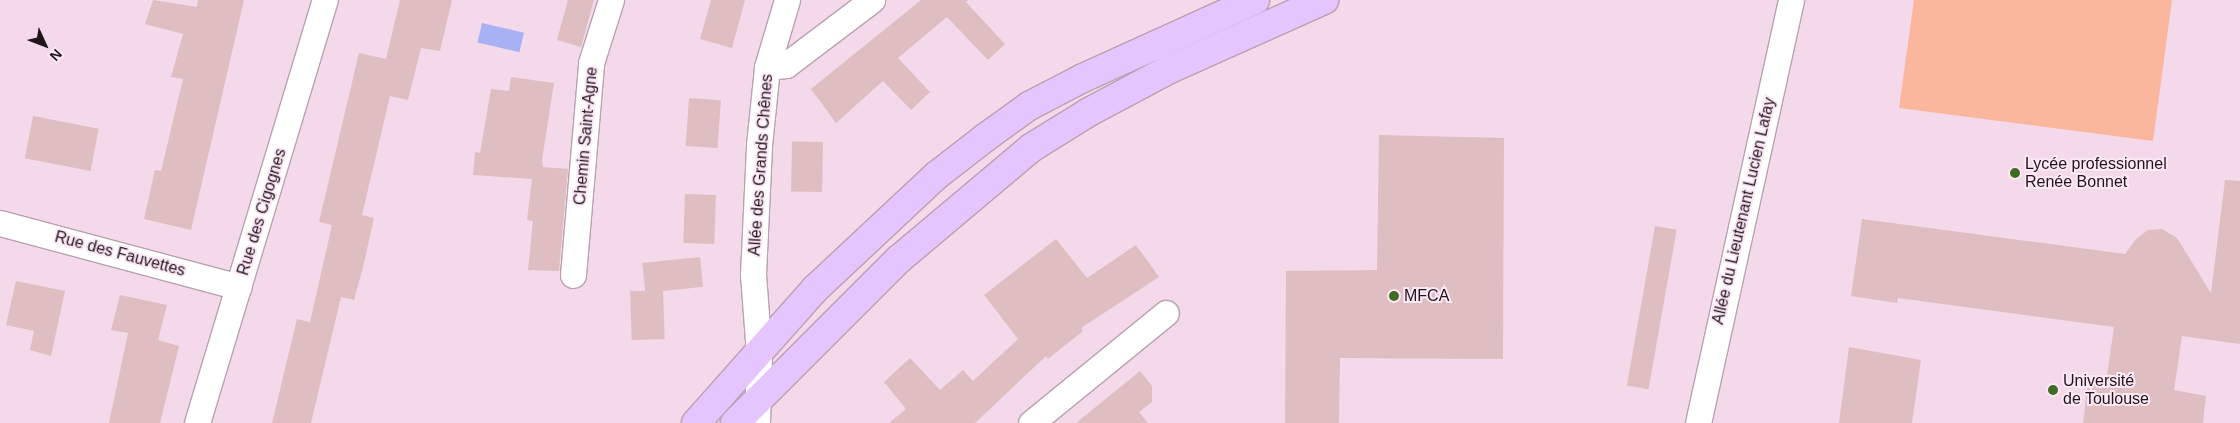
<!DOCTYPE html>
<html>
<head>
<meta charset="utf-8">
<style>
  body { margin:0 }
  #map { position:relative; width:2240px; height:423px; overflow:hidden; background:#f3d9ea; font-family:Arial,sans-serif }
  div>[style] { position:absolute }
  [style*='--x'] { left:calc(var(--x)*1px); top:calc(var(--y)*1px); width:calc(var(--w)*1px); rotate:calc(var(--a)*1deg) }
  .green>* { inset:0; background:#fbb79d }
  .water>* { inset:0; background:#a7b1f3; transform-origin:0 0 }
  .building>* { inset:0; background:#debec1; transform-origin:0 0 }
  .roads { filter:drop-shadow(1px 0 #baa1b1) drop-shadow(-1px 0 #baa1b1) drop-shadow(0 1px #baa1b1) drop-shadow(0 -1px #baa1b1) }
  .street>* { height:25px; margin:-12.5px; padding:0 12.5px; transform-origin:12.5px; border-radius:12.5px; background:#fff }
  .primary>* { height:28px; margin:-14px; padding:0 14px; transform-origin:14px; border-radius:14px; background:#e5c5fe }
  .dots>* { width:14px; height:14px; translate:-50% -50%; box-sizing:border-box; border:2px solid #fde8f5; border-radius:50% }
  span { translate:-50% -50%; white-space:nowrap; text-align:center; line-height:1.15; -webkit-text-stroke:4px #fde8f5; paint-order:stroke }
  .street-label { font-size:16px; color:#1f161c }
  .poi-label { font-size:16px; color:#1f161c }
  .left { translate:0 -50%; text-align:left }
  .north { position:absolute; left:20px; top:20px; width:50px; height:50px; -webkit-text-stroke:4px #fde8f5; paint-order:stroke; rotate:133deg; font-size:14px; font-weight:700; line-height:20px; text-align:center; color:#1f161c }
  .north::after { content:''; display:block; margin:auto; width:18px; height:22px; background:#1f161c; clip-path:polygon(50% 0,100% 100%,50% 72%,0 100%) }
</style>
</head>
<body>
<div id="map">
  <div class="green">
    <i style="clip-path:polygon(1914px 0,2172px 0,2153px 141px,1899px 108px)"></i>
  </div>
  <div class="water">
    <i style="left:482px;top:23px;width:43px;height:20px;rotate:13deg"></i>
  </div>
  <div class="building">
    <i style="clip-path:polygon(153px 0,197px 7px,198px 0,244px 0,191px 230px,144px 219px,155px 170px,161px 171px,183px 79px,171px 77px,183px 34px,145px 24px)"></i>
    <i style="clip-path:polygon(400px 0,452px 0,440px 51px,421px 48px,408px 100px,390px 96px,362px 215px,374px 218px,363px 267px,354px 300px,341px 297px,311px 423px,272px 423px,297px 319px,310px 322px,332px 225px,319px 222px,359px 53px,386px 59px)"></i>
    <i style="clip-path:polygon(568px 0,594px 0,581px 47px,557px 40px)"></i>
    <i style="clip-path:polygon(711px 0,745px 0,732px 48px,700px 39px)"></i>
    <i style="clip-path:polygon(921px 0,968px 0,966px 2px,1005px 44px,988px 60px,947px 17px,898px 58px,930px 92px,911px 110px,883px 81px,836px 123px,811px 89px)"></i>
    <i style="clip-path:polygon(511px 77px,554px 83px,542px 160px,543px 167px,568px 169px,559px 271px,528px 270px,533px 221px,527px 220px,532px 179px,473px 175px,475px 152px,480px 153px,491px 89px,509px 91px)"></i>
    <i style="left:689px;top:98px;width:32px;height:48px;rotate:4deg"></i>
    <i style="left:33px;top:116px;width:67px;height:43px;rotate:11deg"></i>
    <i style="clip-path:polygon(1379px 135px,1504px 138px,1503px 359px,1340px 358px,1339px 423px,1285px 423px,1286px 271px,1377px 270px)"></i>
    <i style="left:823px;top:142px;width:50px;height:31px;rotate:91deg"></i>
    <i style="clip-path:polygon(2225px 180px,2240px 181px,2240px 344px,2182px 336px,2174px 390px,2206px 396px,2203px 423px,2083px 423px,2088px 381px,2106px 382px,2114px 327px,1898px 298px,1897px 303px,1851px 296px,1862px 219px,2125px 254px,2136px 239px,2148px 230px,2162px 229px,2177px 238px,2211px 293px)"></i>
    <i style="left:685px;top:194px;width:31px;height:49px;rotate:2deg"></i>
    <i style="left:1655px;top:226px;width:22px;height:162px;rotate:10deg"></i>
    <i style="clip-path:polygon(1056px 239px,1087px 278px,1136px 245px,1159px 277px,1081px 328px,1083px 331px,1048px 359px,1046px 356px,975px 423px,889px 423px,906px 409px,884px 382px,910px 358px,940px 390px,963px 370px,973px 381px,1018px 339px,984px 295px)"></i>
    <i style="left:700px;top:257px;width:30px;height:58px;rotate:84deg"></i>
    <i style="clip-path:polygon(16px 281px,65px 291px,51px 356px,30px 350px,34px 331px,6px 325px)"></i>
    <i style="left:663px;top:290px;width:49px;height:33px;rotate:88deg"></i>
    <i style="clip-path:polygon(120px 295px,167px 305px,158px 340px,179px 346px,160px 423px,109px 423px,128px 333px,111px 330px)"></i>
    <i style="clip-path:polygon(1849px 347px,1921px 360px,1912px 423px,1839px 423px)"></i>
    <i style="clip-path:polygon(1140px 371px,1152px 386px,1152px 402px,1139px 412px,1148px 423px,1076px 423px)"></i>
  </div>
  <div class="roads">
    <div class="street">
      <i style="--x:767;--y:67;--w:19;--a:-6"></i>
      <i style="--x:786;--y:65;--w:108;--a:-37.1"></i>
      <i style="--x:0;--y:223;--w:247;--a:15"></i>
      <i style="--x:573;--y:275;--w:213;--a:-85.1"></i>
      <i style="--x:591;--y:63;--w:66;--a:-72.4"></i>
      <i style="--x:197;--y:423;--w:442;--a:-73.2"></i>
      <i style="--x:757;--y:423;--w:69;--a:-88.3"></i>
      <i style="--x:759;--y:354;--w:80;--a:-94.3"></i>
      <i style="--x:753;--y:274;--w:129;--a:-87.3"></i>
      <i style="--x:759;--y:145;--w:78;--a:-84.1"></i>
      <i style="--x:767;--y:67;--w:70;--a:-73.4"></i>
      <i style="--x:1031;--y:423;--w:174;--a:-39.2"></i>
      <i style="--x:1698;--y:423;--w:433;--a:-77.6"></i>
    </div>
    <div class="primary">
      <i style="--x:696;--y:423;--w:179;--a:-48.4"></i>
      <i style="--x:815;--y:289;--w:167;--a:-43.1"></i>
      <i style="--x:937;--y:175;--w:62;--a:-37.8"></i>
      <i style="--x:986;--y:137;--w:53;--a:-35.8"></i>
      <i style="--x:1029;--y:106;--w:61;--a:-27.4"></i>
      <i style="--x:1083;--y:78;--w:189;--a:-24.4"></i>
      <i style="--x:735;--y:423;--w:231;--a:-45"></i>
      <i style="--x:898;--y:260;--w:174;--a:-40.1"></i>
      <i style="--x:1031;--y:148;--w:68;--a:-31.8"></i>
      <i style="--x:1089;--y:112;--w:92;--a:-28"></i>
      <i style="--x:1170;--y:69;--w:169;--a:-24.1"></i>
    </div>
  </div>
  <div class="dots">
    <i style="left:2015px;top:173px;background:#406a26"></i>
    <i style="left:1394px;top:296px;background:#406a26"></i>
    <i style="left:2053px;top:390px;background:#406a26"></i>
  </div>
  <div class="street-label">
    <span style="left:586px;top:136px;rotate:-85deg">Chemin Saint-Agne</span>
    <span style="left:761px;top:165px;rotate:-86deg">Allée des Grands Chênes</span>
    <span style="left:1744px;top:211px;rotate:-77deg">Allée du Lieutenant Lucien Lafay</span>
    <span style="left:262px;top:212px;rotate:-73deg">Rue des Cigognes</span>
    <span style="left:120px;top:254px;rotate:15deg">Rue des Fauvettes</span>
  </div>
  <div class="poi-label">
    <span class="left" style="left:2025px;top:173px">Lycée professionnel<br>Renée Bonnet</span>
    <span class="left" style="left:1404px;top:296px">MFCA</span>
    <span class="left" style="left:2063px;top:390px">Université<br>de Toulouse</span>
  </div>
  <div class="north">N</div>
</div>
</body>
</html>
